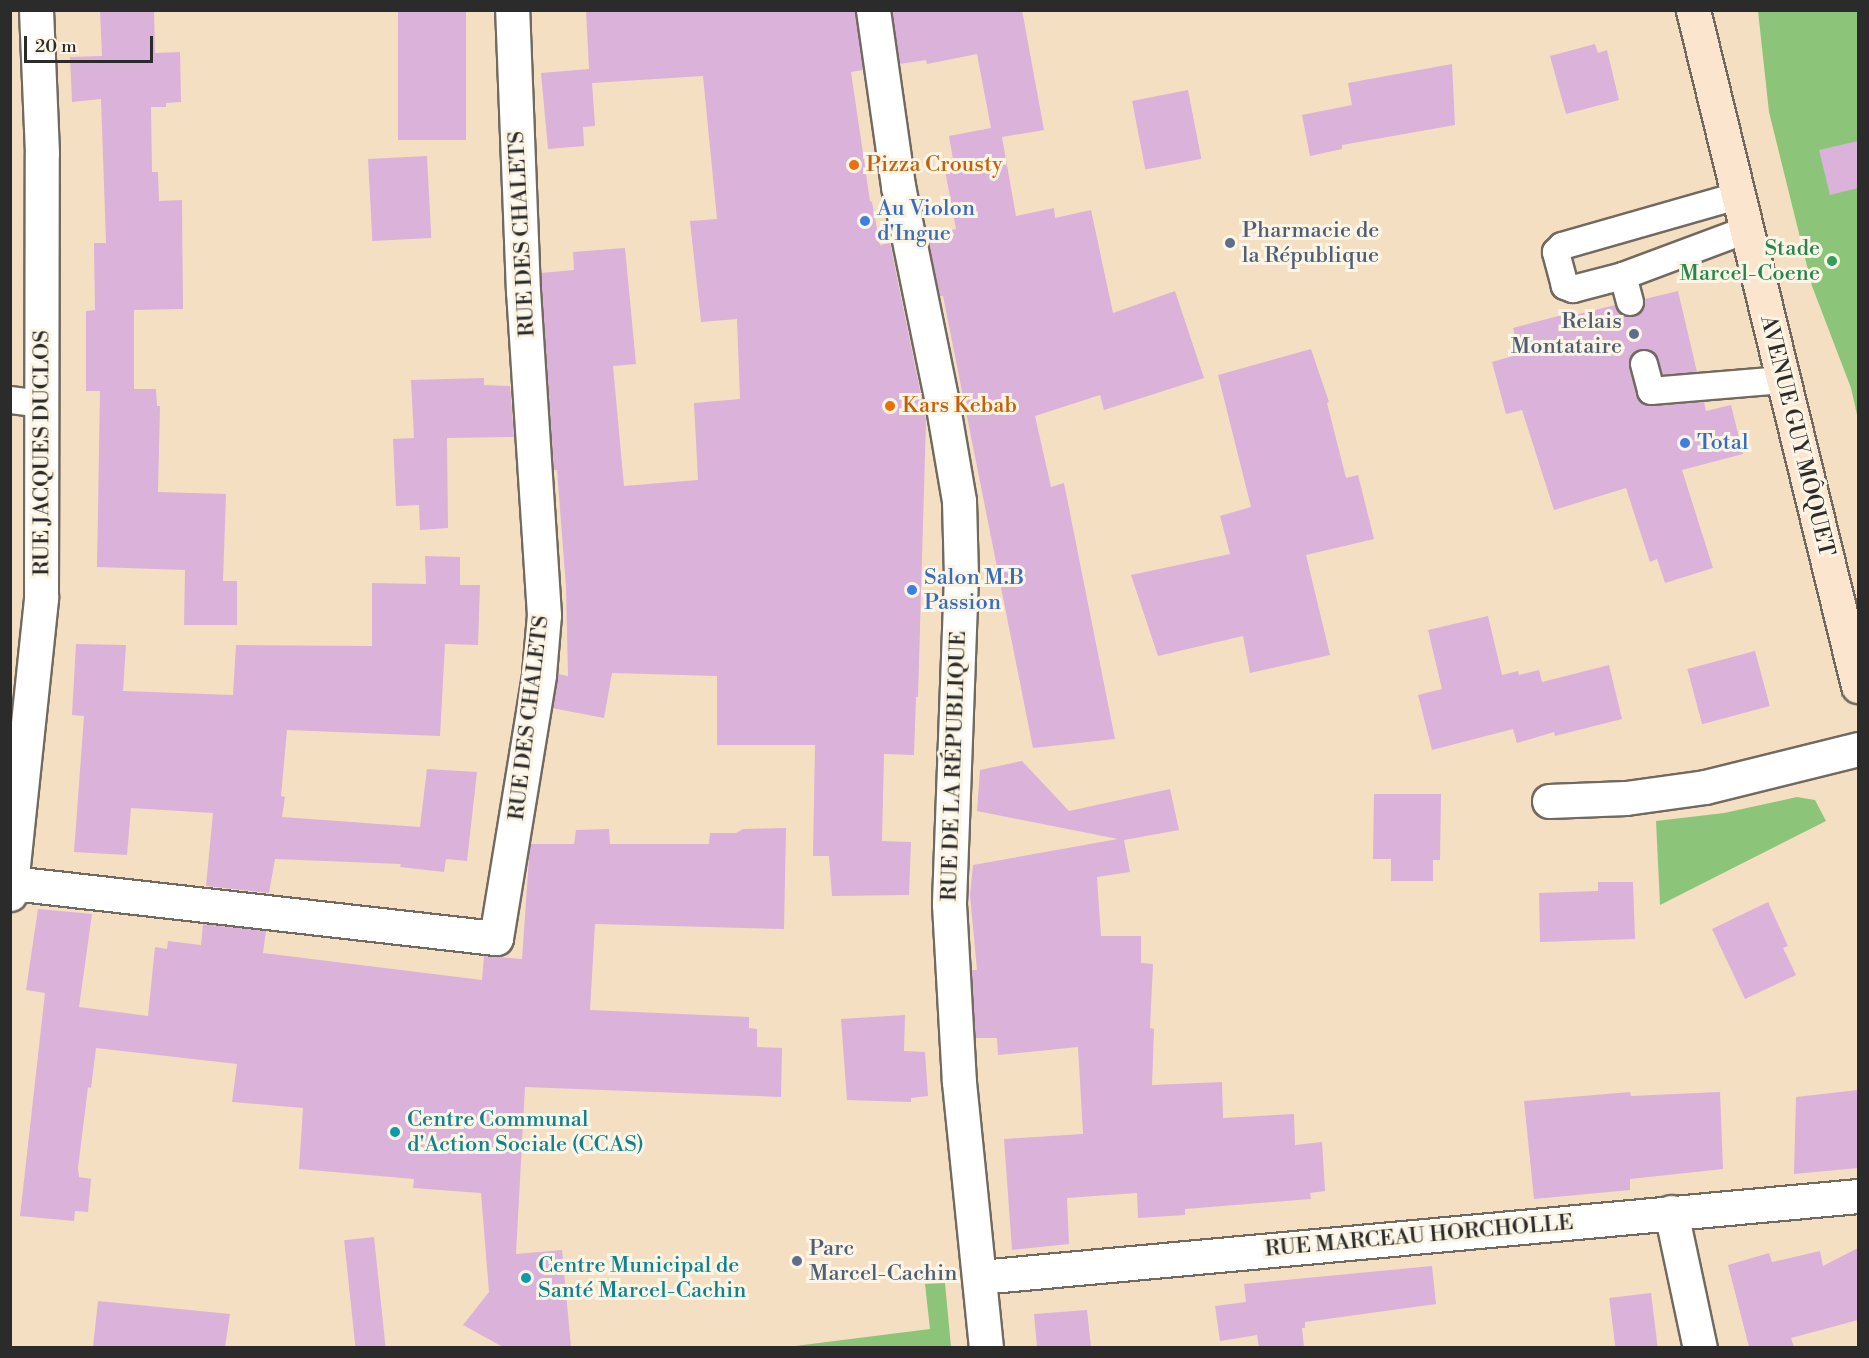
<!DOCTYPE html>
<html>
<head>
<meta charset="utf-8">
<style>
  body { margin:0 }
  #map { position:relative; width:1869px; height:1358px; overflow:hidden; background:#f5dfc2; font-family:"Libre Bodoni",serif }
  div>[style] { position:absolute }
  [style*='--x'] { left:calc(var(--x)*1px); top:calc(var(--y)*1px); width:calc(var(--w)*1px); rotate:calc(var(--a)*1deg) }
  .green>* { inset:0; background:#8cc57a }
  .building>* { inset:0; background:#dab2da; transform-origin:0 0 }
  .roads { filter:drop-shadow(2px 0 #726a60) drop-shadow(-2px 0 #726a60) drop-shadow(0 2px #726a60) drop-shadow(0 -2px #726a60) }
  .service>* { height:26px; margin:-13px; padding:0 13px; transform-origin:13px; border-radius:13px; background:#fff }
  .minor>* { height:33px; margin:-16.5px; padding:0 16.5px; transform-origin:16.5px; border-radius:16.5px; background:#fff }
  .secondary>* { height:33px; margin:-16.5px; padding:0 16.5px; transform-origin:16.5px; border-radius:16.5px; background:#fbe5cf }
  .dots>* { width:16px; height:16px; translate:-50% -50%; box-sizing:border-box; border:3px solid #fcf5e5; border-radius:50% }
  span { translate:-50% -50%; white-space:nowrap; text-align:center; line-height:1.15; -webkit-text-stroke:6px #fcf5e5; paint-order:stroke }
  .food-label { font-size:22px; color:#c56008 }
  .left { translate:0 -50%; text-align:left }
  .shop-label { font-size:22px; color:#366cbe }
  .service-label { font-size:22px; color:#4e5e75 }
  .right { translate:-100% -50%; text-align:right }
  .street-label { font-size:22px; color:#2b2b2b }
  .leisure-label { font-size:22px; color:#27864d }
  .culture-label { font-size:22px; color:#0d838f }
  .frame { position:absolute; inset:0; border:12px solid #2b2b2b; pointer-events:none }
  .scale { position:absolute; left:24px; top:36px; width:129px; height:27px; box-sizing:border-box; border:3px solid #2b2b2b; border-top:0; padding-left:8px; font-size:18px; line-height:21px; white-space:nowrap; color:#2b2b2b; -webkit-text-stroke:4px #fcf5e5; paint-order:stroke }
</style>
</head>
<body>
<div id="map">
  <div class="green">
    <i style="clip-path:polygon(1758px 11px,1858px 11px,1858px 419px,1851px 388px,1812px 286px,1769px 112px)"></i>
    <i style="clip-path:polygon(1797px 797px,1815px 800px,1826px 821px,1660px 905px,1656px 821px,1724px 813px)"></i>
    <i style="clip-path:polygon(945px 1283px,951px 1347px,787px 1347px,930px 1329px,925px 1284px)"></i>
  </div>
  <div class="building">
    <i style="clip-path:polygon(100px 10px,154px 10px,155px 53px,180px 52px,181px 102px,166px 103px,166px 107px,151px 107px,152px 172px,158px 172px,159px 201px,182px 200px,183px 309px,134px 310px,134px 389px,156px 389px,157px 406px,160px 406px,158px 492px,226px 494px,223px 581px,237px 581px,237px 625px,184px 625px,185px 570px,97px 567px,100px 391px,86px 391px,86px 311px,95px 310px,94px 243px,106px 243px,101px 99px,72px 102px,70px 57px,102px 56px)"></i>
    <i style="left:398px;top:10px;width:68px;height:130px"></i>
    <i style="clip-path:polygon(586px 10px,855px 10px,863px 70px,851px 72px,870px 201px,872px 202px,880px 245px,890px 243px,926px 420px,918px 697px,916px 697px,914px 755px,884px 754px,882px 841px,911px 842px,909px 895px,832px 896px,829px 856px,813px 856px,815px 745px,717px 745px,717px 676px,612px 673px,604px 718px,552px 708px,558px 674px,568px 676px,566px 587px,557px 470px,554px 470px,541px 273px,574px 270px,573px 252px,625px 248px,636px 364px,613px 366px,624px 486px,698px 480px,694px 403px,740px 399px,737px 319px,701px 322px,690px 221px,717px 219px,703px 76px,592px 83px,595px 126px,583px 127px,584px 146px,548px 149px,541px 73px,589px 69px)"></i>
    <i style="clip-path:polygon(892px 10px,1022px 10px,1044px 130px,1002px 137px,1016px 216px,1054px 208px,1055px 218px,1091px 210px,1113px 313px,1175px 291px,1204px 378px,1104px 410px,1100px 395px,1035px 416px,1051px 487px,1064px 483px,1115px 739px,1033px 748px,943px 296px,940px 296px,927px 235px,956px 229px,943px 160px,953px 159px,949px 136px,991px 128px,977px 54px,927px 64px,926px 60px,900px 64px)"></i>
    <i style="clip-path:polygon(1595px 44px,1598px 53px,1607px 50px,1619px 100px,1566px 114px,1550px 56px)"></i>
    <i style="clip-path:polygon(1452px 64px,1455px 125px,1342px 145px,1342px 149px,1310px 156px,1302px 115px,1352px 105px,1348px 83px)"></i>
    <i style="left:1188px;top:90px;width:70px;height:57px;rotate:79deg"></i>
    <i style="clip-path:polygon(1858px 141px,1858px 188px,1830px 195px,1819px 150px)"></i>
    <i style="left:427px;top:156px;width:82px;height:59px;rotate:87deg"></i>
    <i style="clip-path:polygon(1678px 291px,1697px 372px,1662px 375px,1655px 354px,1647px 349px,1640px 350px,1629px 361px,1637px 395px,1640px 401px,1652px 406px,1704px 402px,1706px 411px,1731px 405px,1743px 454px,1682px 470px,1713px 568px,1665px 583px,1657px 559px,1650px 562px,1626px 488px,1554px 510px,1522px 410px,1506px 414px,1492px 362px,1520px 354px,1513px 328px,1562px 315px,1563px 318px,1615px 305px,1620px 313px,1633px 317px,1641px 312px,1645px 299px)"></i>
    <i style="clip-path:polygon(1311px 349px,1329px 402px,1327px 403px,1346px 478px,1358px 475px,1374px 539px,1306px 555px,1330px 655px,1250px 673px,1243px 636px,1158px 656px,1131px 575px,1230px 554px,1220px 516px,1251px 507px,1218px 375px)"></i>
    <i style="clip-path:polygon(484px 378px,484px 385px,510px 386px,514px 437px,447px 438px,448px 528px,420px 530px,419px 505px,396px 506px,393px 439px,414px 438px,411px 380px)"></i>
    <i style="clip-path:polygon(425px 556px,460px 557px,460px 585px,480px 585px,478px 645px,445px 644px,440px 736px,287px 730px,281px 796px,285px 797px,282px 817px,420px 827px,427px 769px,477px 772px,467px 861px,446px 859px,444px 872px,400px 867px,401px 864px,275px 859px,269px 893px,206px 886px,213px 813px,131px 808px,127px 855px,74px 852px,84px 716px,72px 715px,76px 644px,126px 645px,123px 691px,233px 695px,236px 645px,372px 646px,372px 583px,426px 584px)"></i>
    <i style="clip-path:polygon(1488px 616px,1502px 675px,1518px 671px,1519px 675px,1539px 670px,1542px 682px,1609px 665px,1622px 719px,1555px 736px,1554px 732px,1517px 743px,1513px 729px,1432px 750px,1418px 695px,1442px 689px,1428px 630px)"></i>
    <i style="left:1755px;top:651px;width:57px;height:70px;rotate:75deg"></i>
    <i style="clip-path:polygon(1022px 761px,1069px 811px,1170px 789px,1179px 830px,1124px 840px,1130px 872px,1097px 877px,1101px 936px,1141px 936px,1141px 963px,1153px 964px,1150px 1028px,1154px 1029px,1152px 1085px,1222px 1082px,1223px 1118px,1294px 1114px,1295px 1145px,1322px 1142px,1325px 1191px,1310px 1193px,1311px 1199px,1185px 1209px,1185px 1215px,1138px 1218px,1137px 1193px,1067px 1198px,1069px 1244px,1012px 1250px,1004px 1139px,1083px 1134px,1078px 1047px,998px 1055px,997px 1038px,975px 1038px,971px 970px,977px 970px,970px 895px,973px 865px,1118px 839px,977px 811px,980px 770px)"></i>
    <i style="clip-path:polygon(1374px 794px,1441px 794px,1440px 860px,1433px 860px,1433px 881px,1391px 881px,1391px 859px,1373px 859px)"></i>
    <i style="clip-path:polygon(786px 828px,784px 929px,595px 924px,590px 1010px,749px 1017px,749px 1028px,757px 1029px,757px 1047px,782px 1048px,781px 1097px,525px 1087px,516px 1254px,562px 1250px,571px 1347px,503px 1347px,463px 1325px,489px 1292px,481px 1193px,413px 1188px,414px 1179px,299px 1169px,303px 1108px,232px 1102px,237px 1064px,96px 1048px,91px 1088px,88px 1087px,78px 1168px,79px 1177px,91px 1179px,88px 1212px,75px 1211px,74px 1221px,20px 1216px,45px 993px,26px 990px,38px 909px,92px 914px,79px 1007px,148px 1016px,155px 947px,167px 949px,168px 941px,201px 945px,203px 924px,266px 931px,263px 953px,482px 980px,484px 956px,522px 959px,530px 844px,574px 844px,576px 830px,609px 829px,610px 844px,709px 844px,710px 833px,736px 833px,743px 829px)"></i>
    <i style="clip-path:polygon(1598px 882px,1633px 882px,1635px 939px,1540px 942px,1539px 893px,1598px 891px)"></i>
    <i style="clip-path:polygon(1768px 902px,1788px 946px,1783px 948px,1796px 975px,1745px 999px,1712px 929px)"></i>
    <i style="clip-path:polygon(905px 1015px,904px 1051px,925px 1052px,928px 1096px,911px 1098px,911px 1102px,847px 1100px,841px 1019px)"></i>
    <i style="clip-path:polygon(1858px 1090px,1858px 1168px,1794px 1174px,1796px 1097px)"></i>
    <i style="clip-path:polygon(1630px 1092px,1631px 1096px,1720px 1092px,1723px 1169px,1630px 1179px,1630px 1190px,1534px 1199px,1524px 1101px)"></i>
    <i style="left:374px;top:1237px;width:111px;height:30px;rotate:84deg"></i>
    <i style="clip-path:polygon(1858px 1248px,1858px 1320px,1791px 1338px,1794px 1347px,1749px 1347px,1728px 1265px,1769px 1253px,1772px 1262px,1820px 1251px,1823px 1266px)"></i>
    <i style="clip-path:polygon(1432px 1266px,1436px 1304px,1305px 1322px,1305px 1328px,1302px 1328px,1304px 1347px,1259px 1347px,1257px 1335px,1220px 1341px,1215px 1306px,1246px 1302px,1244px 1284px)"></i>
    <i style="left:1651px;top:1293px;width:54px;height:42px;rotate:83deg"></i>
    <i style="clip-path:polygon(98px 1301px,230px 1314px,225px 1347px,93px 1347px)"></i>
    <i style="clip-path:polygon(1087px 1310px,1091px 1347px,1037px 1347px,1034px 1314px)"></i>
  </div>
  <div class="roads">
    <div class="service">
      <i style="--x:1623;--y:276;--w:52;--a:165.4"></i>
      <i style="--x:1573;--y:289;--w:9;--a:-159"></i>
      <i style="--x:1565;--y:286;--w:35;--a:-105"></i>
      <i style="--x:1556;--y:252;--w:8;--a:-45"></i>
      <i style="--x:1562;--y:246;--w:183;--a:-15.9"></i>
      <i style="--x:1630;--y:302;--w:27;--a:-105"></i>
      <i style="--x:1623;--y:276;--w:131;--a:-20.5"></i>
      <i style="--x:1644;--y:364;--w:28;--a:75"></i>
      <i style="--x:1651;--y:391;--w:132;--a:-4.8"></i>
      <i style="--x:10;--y:400;--w:32;--a:7"></i>
    </div>
    <div class="minor">
      <i style="--x:873;--y:10;--w:178;--a:81.9"></i>
      <i style="--x:898;--y:186;--w:226;--a:78.5"></i>
      <i style="--x:943;--y:407;--w:95;--a:80.3"></i>
      <i style="--x:959;--y:501;--w:74;--a:88.5"></i>
      <i style="--x:961;--y:575;--w:329;--a:92.1"></i>
      <i style="--x:949;--y:904;--w:178;--a:86.8"></i>
      <i style="--x:959;--y:1082;--w:267;--a:84.2"></i>
      <i style="--x:1549;--y:801;--w:77;--a:-2.2"></i>
      <i style="--x:1626;--y:798;--w:80;--a:-7.9"></i>
      <i style="--x:1705;--y:787;--w:158;--a:-13.9"></i>
      <i style="--x:12;--y:883;--w:487;--a:6.5"></i>
      <i style="--x:496;--y:938;--w:267;--a:-80.7"></i>
      <i style="--x:539;--y:674;--w:59;--a:-85.2"></i>
      <i style="--x:544;--y:615;--w:324;--a:-93.7"></i>
      <i style="--x:523;--y:292;--w:282;--a:-92.2"></i>
      <i style="--x:10;--y:894;--w:298;--a:-84"></i>
      <i style="--x:41;--y:598;--w:445;--a:-89.9"></i>
      <i style="--x:42;--y:153;--w:143;--a:-92.4"></i>
      <i style="--x:1671;--y:1212;--w:139;--a:78"></i>
      <i style="--x:980;--y:1277;--w:882;--a:-5.27"></i>
    </div>
    <div class="secondary">
      <i style="--x:1693;--y:10;--w:696;--a:76.28"></i>
    </div>
  </div>
  <div class="dots">
    <i style="left:854px;top:165px;background:#e8710a"></i>
    <i style="left:865px;top:221px;background:#3f7fe0"></i>
    <i style="left:1230px;top:243px;background:#5c6f8a"></i>
    <i style="left:1832px;top:261px;background:#2e9e5b"></i>
    <i style="left:1634px;top:334px;background:#5c6f8a"></i>
    <i style="left:890px;top:406px;background:#e8710a"></i>
    <i style="left:1685px;top:443px;background:#3f7fe0"></i>
    <i style="left:912px;top:590px;background:#3f7fe0"></i>
    <i style="left:395px;top:1132px;background:#0f9aa8"></i>
    <i style="left:797px;top:1261px;background:#5c6f8a"></i>
    <i style="left:526px;top:1278px;background:#0f9aa8"></i>
  </div>
  <div class="food-label">
    <span class="left" style="left:866px;top:165px">Pizza Crousty</span>
    <span class="left" style="left:902px;top:406px">Kars Kebab</span>
  </div>
  <div class="shop-label">
    <span class="left" style="left:877px;top:221px">Au Violon<br>d'Ingue</span>
    <span class="left" style="left:1697px;top:443px">Total</span>
    <span class="left" style="left:924px;top:590px">Salon M.B<br>Passion</span>
  </div>
  <div class="service-label">
    <span class="left" style="left:1242px;top:243px">Pharmacie de<br>la République</span>
    <span class="right" style="left:1622px;top:334px">Relais<br>Montataire</span>
    <span class="left" style="left:809px;top:1261px">Parc<br>Marcel-Cachin</span>
  </div>
  <div class="street-label">
    <span style="left:522px;top:234px;rotate:-93deg">RUE DES CHALETS</span>
    <span style="left:1797px;top:436px;rotate:76deg">AVENUE GUY MÔQUET</span>
    <span style="left:42px;top:453px;rotate:-90deg">RUE JACQUES DUCLOS</span>
    <span style="left:529px;top:718px;rotate:-83deg">RUE DES CHALETS</span>
    <span style="left:954px;top:766px;rotate:-88deg">RUE DE LA RÉPUBLIQUE</span>
    <span style="left:1419px;top:1236px;rotate:-5deg">RUE MARCEAU HORCHOLLE</span>
  </div>
  <div class="leisure-label">
    <span class="right" style="left:1820px;top:261px">Stade<br>Marcel-Coene</span>
  </div>
  <div class="culture-label">
    <span class="left" style="left:407px;top:1132px">Centre Communal<br>d'Action Sociale (CCAS)</span>
    <span class="left" style="left:538px;top:1278px">Centre Municipal de<br>Santé Marcel-Cachin</span>
  </div>
  <div class="frame"></div>
  <div class="scale">20 m</div>
</div>
</body>
</html>
